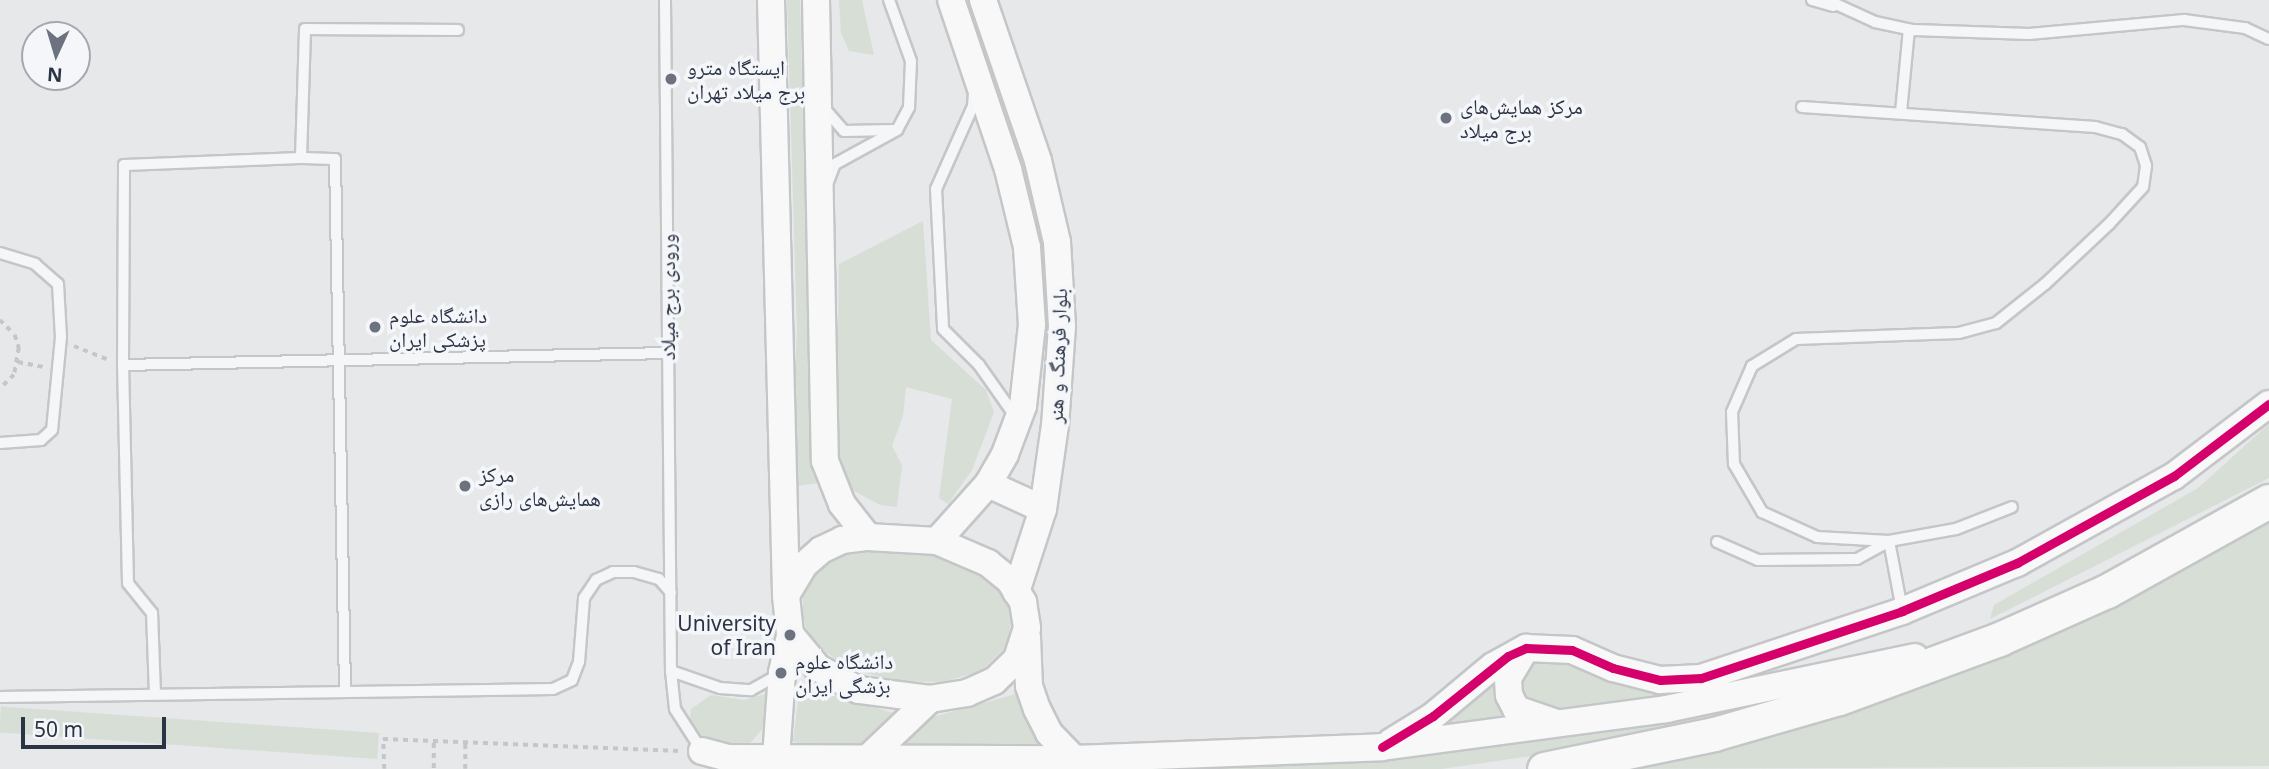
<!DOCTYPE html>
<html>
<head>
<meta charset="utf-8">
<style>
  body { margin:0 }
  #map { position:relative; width:2269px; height:769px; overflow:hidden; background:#e6e8ea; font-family:"Noto Sans","Noto Naskh Arabic",sans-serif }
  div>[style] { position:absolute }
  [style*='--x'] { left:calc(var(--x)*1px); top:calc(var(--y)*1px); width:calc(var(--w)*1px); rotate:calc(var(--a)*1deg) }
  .green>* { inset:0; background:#d6ded6; transform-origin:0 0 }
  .path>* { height:3.5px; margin-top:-1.75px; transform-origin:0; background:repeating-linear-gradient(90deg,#c5c6ca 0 5px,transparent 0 10px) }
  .roads { filter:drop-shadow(2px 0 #c4c6c8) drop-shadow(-2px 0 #c4c6c8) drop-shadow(0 2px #c4c6c8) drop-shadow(0 -2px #c4c6c8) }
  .lane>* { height:10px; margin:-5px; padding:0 5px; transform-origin:5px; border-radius:5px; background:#f5f6f7 }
  .secondary>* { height:26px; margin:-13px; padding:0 13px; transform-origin:13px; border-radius:13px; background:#f8f8f8 }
  .highway>* { height:33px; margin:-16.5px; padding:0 16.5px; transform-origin:16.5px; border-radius:16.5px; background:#f8f8f8 }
  .cycleway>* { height:9px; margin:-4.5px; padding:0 4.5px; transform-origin:4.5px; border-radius:4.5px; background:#d6006c }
  .dots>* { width:19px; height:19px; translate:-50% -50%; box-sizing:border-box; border:4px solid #f4f6f9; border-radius:50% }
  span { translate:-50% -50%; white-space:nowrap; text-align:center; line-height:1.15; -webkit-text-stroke:7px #f4f6f9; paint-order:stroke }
  .poi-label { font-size:21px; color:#2b3445 }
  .left { translate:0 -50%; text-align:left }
  .right { translate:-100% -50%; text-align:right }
  .street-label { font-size:21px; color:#2b3445 }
  .north { position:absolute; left:21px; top:21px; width:70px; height:70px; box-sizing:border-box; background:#f4f6f9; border:2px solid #a4a8b1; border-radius:50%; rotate:184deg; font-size:19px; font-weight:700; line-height:28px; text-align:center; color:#2b3445 }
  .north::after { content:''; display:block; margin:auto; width:24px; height:32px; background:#6c737f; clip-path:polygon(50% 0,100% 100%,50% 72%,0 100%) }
  .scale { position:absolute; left:21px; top:717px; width:145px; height:32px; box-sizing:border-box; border:4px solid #2b3445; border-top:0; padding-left:9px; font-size:21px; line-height:24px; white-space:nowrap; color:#2b3445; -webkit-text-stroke:5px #f4f6f9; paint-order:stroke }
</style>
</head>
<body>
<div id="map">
  <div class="green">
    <i style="clip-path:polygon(787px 0,800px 0,811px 446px,818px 483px,789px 487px,797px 330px)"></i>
    <i style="clip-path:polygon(839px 0,862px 0,874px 55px,849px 51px,841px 33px)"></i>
    <i style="clip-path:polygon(923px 221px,931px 340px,986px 390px,994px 412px,972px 470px,948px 504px,939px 498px,952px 399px,906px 387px,903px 416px,892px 446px,902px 465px,897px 507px,880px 505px,845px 486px,836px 459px,839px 264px)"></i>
    <i style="clip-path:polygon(2269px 424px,2269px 478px,1990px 619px,1994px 605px,2198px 488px)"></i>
    <i style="clip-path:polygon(2269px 521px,2269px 766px,1627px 769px,1759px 739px,1883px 702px,2009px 656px,2105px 611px)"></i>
    <i style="clip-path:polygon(903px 548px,951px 560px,988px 578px,1004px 595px,1012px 617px,1007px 646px,981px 671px,942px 682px,895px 681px,847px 668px,812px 641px,803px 620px,803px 595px,813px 574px,848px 551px)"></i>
    <i style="clip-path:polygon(1552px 655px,1608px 673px,1673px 695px,1553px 714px,1524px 704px,1517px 684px,1533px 657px)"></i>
    <i style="clip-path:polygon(1501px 670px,1512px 717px,1409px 737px)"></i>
    <i style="clip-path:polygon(800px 686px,839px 697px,897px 714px,872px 740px,845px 750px,814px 749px,793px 741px)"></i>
    <i style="clip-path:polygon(1839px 687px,1588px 748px,1441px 769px,764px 769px,1099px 766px)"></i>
    <i style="clip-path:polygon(1020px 693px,1040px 744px,900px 747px,933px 717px)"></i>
    <i style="clip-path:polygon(766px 694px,771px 700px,766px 725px,746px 748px,706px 743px,690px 721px,691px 709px,711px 695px,744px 700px)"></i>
    <i style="left:379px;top:733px;width:26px;height:379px;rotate:94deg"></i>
  </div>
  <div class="path">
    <i style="--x:0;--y:320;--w:21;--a:45"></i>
    <i style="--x:15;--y:335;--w:14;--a:73"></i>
    <i style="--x:19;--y:348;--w:27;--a:100"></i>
    <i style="--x:14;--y:375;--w:20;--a:135"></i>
    <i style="--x:74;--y:346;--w:38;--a:22"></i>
    <i style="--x:18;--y:362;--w:26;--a:11"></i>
    <i style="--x:434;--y:743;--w:26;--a:90"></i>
    <i style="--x:384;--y:769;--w:30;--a:-92"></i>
    <i style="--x:383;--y:739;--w:297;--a:2.3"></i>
    <i style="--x:465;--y:769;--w:26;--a:-90"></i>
  </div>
  <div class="roads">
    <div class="lane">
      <i style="--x:665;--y:0;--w:671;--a:89.49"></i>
      <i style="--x:671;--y:671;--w:38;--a:84"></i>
      <i style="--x:675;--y:709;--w:50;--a:57.3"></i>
      <i style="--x:1812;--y:0;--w:22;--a:16"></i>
      <i style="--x:1827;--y:0;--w:53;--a:24.6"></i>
      <i style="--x:1875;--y:22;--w:40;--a:12"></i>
      <i style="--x:1914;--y:30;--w:115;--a:2"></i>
      <i style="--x:2029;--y:34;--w:156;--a:-5.2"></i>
      <i style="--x:2184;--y:20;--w:62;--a:7.5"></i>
      <i style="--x:2245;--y:28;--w:26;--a:25"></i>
      <i style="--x:974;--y:94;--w:12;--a:95"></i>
      <i style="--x:973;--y:106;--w:91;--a:114"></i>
      <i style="--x:936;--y:189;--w:140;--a:87.1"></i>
      <i style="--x:943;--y:329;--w:51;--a:45"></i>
      <i style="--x:979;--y:365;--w:62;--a:54.8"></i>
      <i style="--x:1802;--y:107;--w:294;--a:3.9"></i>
      <i style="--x:2095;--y:127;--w:28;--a:15"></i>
      <i style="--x:2122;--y:134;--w:22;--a:36"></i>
      <i style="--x:2140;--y:147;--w:20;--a:72"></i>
      <i style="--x:2146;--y:166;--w:21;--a:98"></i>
      <i style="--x:2143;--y:187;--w:50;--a:132.6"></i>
      <i style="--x:2109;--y:224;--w:88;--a:136.8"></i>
      <i style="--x:2045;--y:284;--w:63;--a:141.5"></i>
      <i style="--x:1996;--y:323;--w:39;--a:165"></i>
      <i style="--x:1958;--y:333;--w:162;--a:177.9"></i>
      <i style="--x:1796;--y:339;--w:52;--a:148.5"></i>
      <i style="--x:1752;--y:366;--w:50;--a:113.5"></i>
      <i style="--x:1732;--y:412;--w:52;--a:87.8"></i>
      <i style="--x:1734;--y:464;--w:56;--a:59.7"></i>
      <i style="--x:1762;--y:512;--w:60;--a:24.4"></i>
      <i style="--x:1817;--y:537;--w:72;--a:3.2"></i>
      <i style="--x:1889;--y:541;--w:70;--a:79.3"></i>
      <i style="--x:824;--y:108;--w:30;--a:49"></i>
      <i style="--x:844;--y:131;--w:49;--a:-1.2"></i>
      <i style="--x:1901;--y:112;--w:83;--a:-84.5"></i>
      <i style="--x:301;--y:158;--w:34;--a:2"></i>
      <i style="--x:335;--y:159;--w:532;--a:88.92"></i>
      <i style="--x:828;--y:182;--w:19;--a:-69"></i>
      <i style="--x:835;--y:164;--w:71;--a:-28.7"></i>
      <i style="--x:897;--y:130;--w:26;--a:-62"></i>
      <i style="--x:909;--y:107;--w:46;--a:-87.5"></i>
      <i style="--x:911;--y:61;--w:65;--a:-109.8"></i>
      <i style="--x:0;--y:253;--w:37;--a:17"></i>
      <i style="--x:35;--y:264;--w:30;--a:41"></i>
      <i style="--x:58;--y:284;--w:53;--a:86.8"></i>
      <i style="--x:61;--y:337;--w:93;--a:95.5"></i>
      <i style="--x:52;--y:430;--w:15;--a:138"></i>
      <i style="--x:41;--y:440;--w:41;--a:175.8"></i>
      <i style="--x:123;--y:365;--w:545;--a:-1.26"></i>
      <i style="--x:1717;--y:542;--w:45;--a:23.7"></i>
      <i style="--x:1758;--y:560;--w:99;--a:-0.6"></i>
      <i style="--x:1857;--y:559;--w:37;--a:-29"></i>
      <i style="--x:1889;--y:541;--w:68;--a:-10.2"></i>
      <i style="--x:1956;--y:529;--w:60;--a:-21.4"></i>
      <i style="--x:671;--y:671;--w:52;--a:19.1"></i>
      <i style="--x:720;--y:688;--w:31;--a:4"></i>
      <i style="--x:751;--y:690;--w:31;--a:-29"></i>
      <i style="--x:155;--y:694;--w:81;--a:-92.1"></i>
      <i style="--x:152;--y:613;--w:38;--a:-129"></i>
      <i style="--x:128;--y:583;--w:218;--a:-91.3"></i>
      <i style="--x:123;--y:365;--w:200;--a:-89.7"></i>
      <i style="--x:124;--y:165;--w:177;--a:-2.3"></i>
      <i style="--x:301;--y:158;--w:129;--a:-88.2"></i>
      <i style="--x:305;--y:29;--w:153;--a:0.4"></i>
      <i style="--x:0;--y:697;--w:553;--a:-0.83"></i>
      <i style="--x:553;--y:689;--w:21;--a:-25"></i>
      <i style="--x:572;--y:680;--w:19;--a:-69"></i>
      <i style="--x:579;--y:662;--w:64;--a:-85.5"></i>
      <i style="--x:584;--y:598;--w:22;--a:-56"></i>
      <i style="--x:596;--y:580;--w:19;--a:-25"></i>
      <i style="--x:613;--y:572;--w:21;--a:0"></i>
      <i style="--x:634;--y:572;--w:26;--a:16"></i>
      <i style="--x:659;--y:579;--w:18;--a:49"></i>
    </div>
    <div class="secondary">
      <i style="--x:771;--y:0;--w:593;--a:88.55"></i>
      <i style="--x:816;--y:0;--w:461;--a:88.9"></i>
      <i style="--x:825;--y:461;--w:46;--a:68.4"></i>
      <i style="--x:842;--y:504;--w:42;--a:51.8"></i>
      <i style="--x:983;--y:0;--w:170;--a:71.1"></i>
      <i style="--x:1038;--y:161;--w:83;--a:76.8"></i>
      <i style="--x:1057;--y:242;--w:84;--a:86.6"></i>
      <i style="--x:1062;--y:326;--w:99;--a:94"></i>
      <i style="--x:1055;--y:425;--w:85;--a:98.1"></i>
      <i style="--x:1043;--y:509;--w:87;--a:108"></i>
      <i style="--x:988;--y:484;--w:60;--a:24.4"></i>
      <i style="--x:868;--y:537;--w:69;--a:3.3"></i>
      <i style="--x:937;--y:541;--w:56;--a:23.3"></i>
      <i style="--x:988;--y:563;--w:28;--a:39"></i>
      <i style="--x:1010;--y:581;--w:25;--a:58"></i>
      <i style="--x:1023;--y:602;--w:26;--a:81"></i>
      <i style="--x:1027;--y:628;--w:33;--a:108"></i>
      <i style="--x:1017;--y:659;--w:32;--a:136"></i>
      <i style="--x:994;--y:681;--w:30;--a:156"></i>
      <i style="--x:967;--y:693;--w:37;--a:171"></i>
      <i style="--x:930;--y:699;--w:72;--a:-172.8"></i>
      <i style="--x:859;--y:690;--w:47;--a:-151.8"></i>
      <i style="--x:818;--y:668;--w:44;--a:-129.5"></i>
      <i style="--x:790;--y:634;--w:39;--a:-96"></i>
      <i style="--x:786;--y:595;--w:35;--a:-59"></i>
      <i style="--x:804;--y:565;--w:23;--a:-41"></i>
      <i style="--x:821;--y:550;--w:23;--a:-25"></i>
      <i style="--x:842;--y:540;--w:26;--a:-7"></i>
      <i style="--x:937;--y:541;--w:76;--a:-48.2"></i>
      <i style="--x:988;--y:484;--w:34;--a:-60"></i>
      <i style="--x:1005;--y:454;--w:51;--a:-69.4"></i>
      <i style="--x:1023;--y:406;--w:81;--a:-83.7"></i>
      <i style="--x:1032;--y:325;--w:78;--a:-93.7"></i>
      <i style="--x:1027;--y:247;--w:80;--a:-103.7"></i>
      <i style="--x:1008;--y:169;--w:178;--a:-108.6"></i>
      <i style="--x:1027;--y:637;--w:49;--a:87.7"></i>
      <i style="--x:1029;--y:686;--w:24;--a:71"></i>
      <i style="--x:1037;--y:709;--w:27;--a:63"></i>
      <i style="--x:1049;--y:733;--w:36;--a:46"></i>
      <i style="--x:1526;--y:648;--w:35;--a:121"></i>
      <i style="--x:1508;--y:678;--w:17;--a:87"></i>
      <i style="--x:1509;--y:695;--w:16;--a:63"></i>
      <i style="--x:1516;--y:709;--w:40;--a:18.9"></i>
      <i style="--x:1391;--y:742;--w:49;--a:-31.8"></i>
      <i style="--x:1433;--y:716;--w:78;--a:-39.8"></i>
      <i style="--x:1493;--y:666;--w:38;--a:-29"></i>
      <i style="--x:1526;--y:648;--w:46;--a:2.5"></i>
      <i style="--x:1572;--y:650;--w:45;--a:23.7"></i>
      <i style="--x:1613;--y:668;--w:49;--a:14.3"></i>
      <i style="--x:1660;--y:680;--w:41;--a:-2.8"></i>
      <i style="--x:1701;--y:678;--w:212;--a:-18.4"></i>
      <i style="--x:1902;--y:611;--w:125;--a:-22.7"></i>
      <i style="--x:2017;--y:563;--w:179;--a:-29"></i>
      <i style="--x:2174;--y:476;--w:119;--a:-37.2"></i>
      <i style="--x:702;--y:751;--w:27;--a:15"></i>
      <i style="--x:728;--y:758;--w:346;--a:0.2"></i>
      <i style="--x:1074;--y:759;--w:308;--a:-2.2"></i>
      <i style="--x:1382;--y:747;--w:287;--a:-7.6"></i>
      <i style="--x:1666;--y:709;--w:254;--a:-11.8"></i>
      <i style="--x:776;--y:758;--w:85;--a:-86"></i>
      <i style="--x:782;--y:673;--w:40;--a:-78"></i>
      <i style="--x:867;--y:759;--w:87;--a:-43.6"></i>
    </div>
    <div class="highway">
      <i style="--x:1544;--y:769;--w:174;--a:-11.6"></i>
      <i style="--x:1714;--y:734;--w:130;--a:-16.1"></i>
      <i style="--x:1839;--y:698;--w:171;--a:-20.2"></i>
      <i style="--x:1999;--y:639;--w:118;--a:-24"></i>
      <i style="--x:2107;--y:591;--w:185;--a:-29.1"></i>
    </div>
  </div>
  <div class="cycleway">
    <i style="--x:1382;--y:747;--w:60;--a:-31.3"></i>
    <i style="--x:1433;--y:716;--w:96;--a:-38.7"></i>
    <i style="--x:1508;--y:656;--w:20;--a:-24"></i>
    <i style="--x:1526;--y:648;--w:46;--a:2.5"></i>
    <i style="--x:1572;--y:650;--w:45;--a:23.7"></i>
    <i style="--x:1613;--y:668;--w:49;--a:14.3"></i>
    <i style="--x:1660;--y:680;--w:41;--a:-2.8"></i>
    <i style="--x:1701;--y:678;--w:212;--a:-18.4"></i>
    <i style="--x:1902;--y:611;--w:125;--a:-22.7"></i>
    <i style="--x:2017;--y:563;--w:179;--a:-29"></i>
    <i style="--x:2174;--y:476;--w:119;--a:-37.2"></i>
  </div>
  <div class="dots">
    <i style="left:671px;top:79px;background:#6c737f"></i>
    <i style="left:1446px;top:118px;background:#6c737f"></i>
    <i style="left:375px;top:327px;background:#6c737f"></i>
    <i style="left:465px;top:486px;background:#6c737f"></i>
    <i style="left:790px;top:635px;background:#6c737f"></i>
    <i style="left:781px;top:673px;background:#6c737f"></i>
  </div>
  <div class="poi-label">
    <span class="left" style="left:687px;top:79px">ایستگاه مترو<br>برج میلاد تهران</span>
    <span class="left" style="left:1460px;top:118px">مرکز همایش‌های<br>برج میلاد</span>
    <span class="left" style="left:389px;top:327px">دانشگاه علوم<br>پزشکی ایران</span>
    <span class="left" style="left:479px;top:486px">مرکز<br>همایش‌های رازی</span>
    <span class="right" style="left:776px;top:635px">University<br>of Iran</span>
    <span class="left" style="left:795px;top:673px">دانشگاه علوم<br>بزشگى ايران</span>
  </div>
  <div class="street-label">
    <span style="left:667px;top:297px;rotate:-90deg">ورودی برج میلاد</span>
    <span style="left:1057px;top:356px;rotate:-88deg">بلوار فرهنگ و هنر</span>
  </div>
  <div class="north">N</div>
  <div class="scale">50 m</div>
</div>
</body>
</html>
